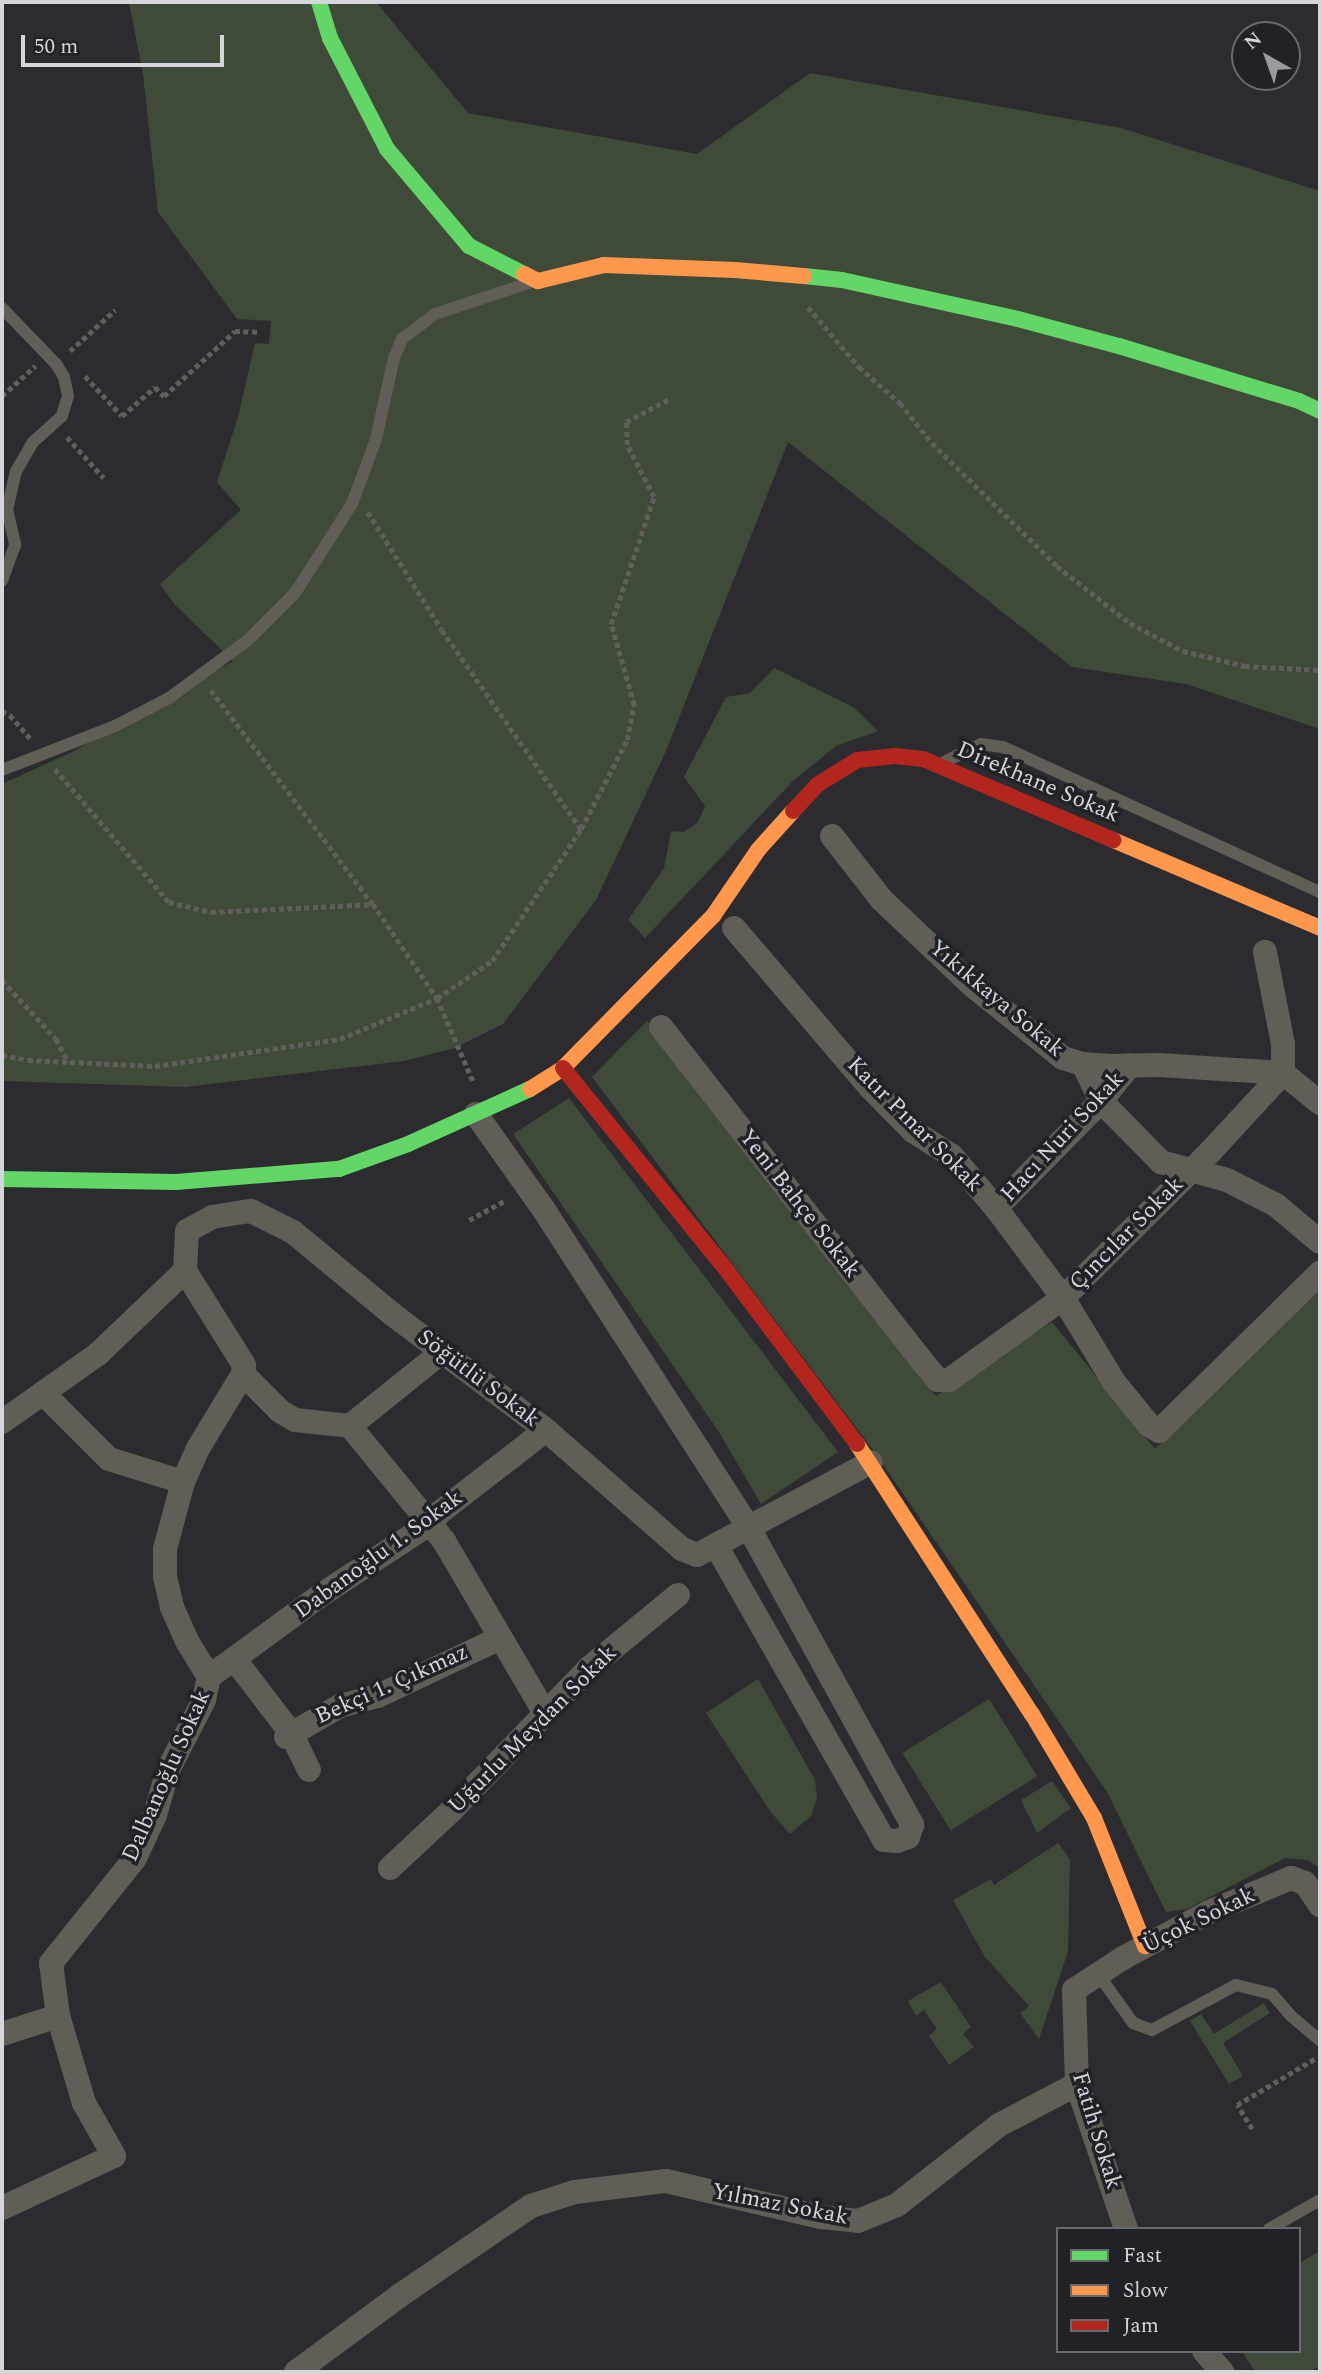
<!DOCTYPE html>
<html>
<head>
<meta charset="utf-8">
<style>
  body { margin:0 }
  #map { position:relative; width:1322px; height:2374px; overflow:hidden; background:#2c2c30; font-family:Spectral,serif }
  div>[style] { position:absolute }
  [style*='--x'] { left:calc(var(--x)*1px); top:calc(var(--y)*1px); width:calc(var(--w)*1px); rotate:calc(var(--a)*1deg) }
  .green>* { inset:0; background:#404a39; transform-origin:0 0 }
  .path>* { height:4.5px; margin-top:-2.25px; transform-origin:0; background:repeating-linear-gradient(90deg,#615f5b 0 5px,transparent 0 8.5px) }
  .lane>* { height:12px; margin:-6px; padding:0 6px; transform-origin:6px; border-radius:6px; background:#615e57 }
  .street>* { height:24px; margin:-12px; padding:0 12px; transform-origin:12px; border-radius:12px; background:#615e57 }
  .fast>* { height:16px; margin:-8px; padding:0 8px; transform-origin:8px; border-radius:8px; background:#63d668 }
  .slow>* { height:16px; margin:-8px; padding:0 8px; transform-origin:8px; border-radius:8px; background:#ff974d }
  .jam>* { height:16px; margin:-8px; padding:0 8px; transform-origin:8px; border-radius:8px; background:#b3261e }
  span { translate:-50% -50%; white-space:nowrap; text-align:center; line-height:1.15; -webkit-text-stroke:7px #212128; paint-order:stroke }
  .street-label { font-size:23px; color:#d5d6db }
  .frame { position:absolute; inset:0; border:4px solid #d5d6db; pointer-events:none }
  .legend { position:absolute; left:1056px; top:2227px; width:245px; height:126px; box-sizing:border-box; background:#212128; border:2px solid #696970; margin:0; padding:9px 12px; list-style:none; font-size:21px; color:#d5d6db }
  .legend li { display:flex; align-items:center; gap:14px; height:35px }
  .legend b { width:35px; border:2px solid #696970 }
  .north { position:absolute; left:1231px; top:21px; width:70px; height:70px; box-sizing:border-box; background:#212128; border:2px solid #696970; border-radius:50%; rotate:320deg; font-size:19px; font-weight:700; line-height:28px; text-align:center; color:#d5d6db }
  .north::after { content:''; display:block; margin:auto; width:24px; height:32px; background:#9a9a9f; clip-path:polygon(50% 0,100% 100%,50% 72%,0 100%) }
  .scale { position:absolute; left:21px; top:35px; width:203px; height:32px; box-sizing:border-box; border:4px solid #d5d6db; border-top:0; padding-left:9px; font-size:21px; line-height:24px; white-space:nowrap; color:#d5d6db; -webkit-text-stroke:5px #212128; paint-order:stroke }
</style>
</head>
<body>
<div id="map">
  <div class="green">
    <i style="clip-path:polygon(129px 2px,376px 2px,468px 113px,697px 154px,810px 73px,1121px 128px,1320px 191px,1320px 729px,1186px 684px,1072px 667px,788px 442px,666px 751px,596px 900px,503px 1024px,455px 1048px,404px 1061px,185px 1087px,2px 1081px,2px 784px,72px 752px,233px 661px,175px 605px,160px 584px,241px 510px,217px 482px,238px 417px,255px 343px,269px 344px,271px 321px,237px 319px,158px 212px,143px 74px)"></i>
    <i style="clip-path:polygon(774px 668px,853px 707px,878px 731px,836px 746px,792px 782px,645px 938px,628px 920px,664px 868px,671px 831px,684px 832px,698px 822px,705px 806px,684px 777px,726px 697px,750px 693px)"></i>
    <i style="clip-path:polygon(647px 1021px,936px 1396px,1052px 1322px,1155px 1449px,1320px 1290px,1320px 1868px,1308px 1860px,1285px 1858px,1187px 1909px,1166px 1912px,1107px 1792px,876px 1454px,592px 1077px)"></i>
    <i style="clip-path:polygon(569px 1098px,838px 1452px,761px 1504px,719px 1432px,513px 1134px)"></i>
    <i style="clip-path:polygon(758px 1679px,815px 1780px,817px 1798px,811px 1816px,790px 1834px,770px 1811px,706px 1713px)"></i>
    <i style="left:989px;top:1699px;width:91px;height:102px;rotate:58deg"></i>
    <i style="clip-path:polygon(1052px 1781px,1071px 1808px,1037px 1833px,1021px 1800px)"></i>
    <i style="clip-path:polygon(1058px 1843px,1070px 1859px,1068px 1951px,1039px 2039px,1020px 2013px,1029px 2006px,985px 1957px,953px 1900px,991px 1879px,994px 1885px)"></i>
    <i style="clip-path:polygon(941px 1982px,971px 2027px,963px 2034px,974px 2047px,949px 2065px,929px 2036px,937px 2029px,924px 2010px,916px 2016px,908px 2001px)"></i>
    <i style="clip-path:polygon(1264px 2003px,1270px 2013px,1223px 2043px,1243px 2076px,1229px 2084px,1190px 2021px,1201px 2014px,1214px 2034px)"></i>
    <i style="clip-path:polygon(1320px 2251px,1320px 2366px,1309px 2372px,1255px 2372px,1242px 2351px,1299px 2351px,1299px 2263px)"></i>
  </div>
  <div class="path">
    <i style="--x:808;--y:307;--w:79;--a:49.6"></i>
    <i style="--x:859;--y:367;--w:55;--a:41.3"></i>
    <i style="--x:900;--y:403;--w:51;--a:51.3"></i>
    <i style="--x:932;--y:443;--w:175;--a:44.5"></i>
    <i style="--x:1057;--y:566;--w:93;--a:38"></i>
    <i style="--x:1130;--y:623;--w:60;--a:27.8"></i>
    <i style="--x:1183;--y:651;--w:64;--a:13.6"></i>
    <i style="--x:1245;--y:666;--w:75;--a:3.1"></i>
    <i style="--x:70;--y:351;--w:61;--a:-42.3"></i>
    <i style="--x:85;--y:376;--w:54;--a:47.2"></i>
    <i style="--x:122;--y:416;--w:44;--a:-41.3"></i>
    <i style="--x:155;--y:387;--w:13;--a:45"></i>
    <i style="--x:164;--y:396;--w:96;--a:-42.5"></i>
    <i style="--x:235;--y:331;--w:25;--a:2"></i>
    <i style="--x:2;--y:396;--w:45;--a:-42.3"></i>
    <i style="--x:67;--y:437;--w:55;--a:47.9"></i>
    <i style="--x:368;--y:512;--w:139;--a:57.9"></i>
    <i style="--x:442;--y:630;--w:243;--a:55.1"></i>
    <i style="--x:211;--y:690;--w:268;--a:52.9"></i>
    <i style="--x:373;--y:904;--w:114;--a:55.8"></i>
    <i style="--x:437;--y:998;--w:93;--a:66.5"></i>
    <i style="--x:2;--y:711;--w:9;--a:27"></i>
    <i style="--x:10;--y:715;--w:33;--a:49"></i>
    <i style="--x:55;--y:769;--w:175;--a:49.4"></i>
    <i style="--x:169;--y:902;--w:43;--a:13.4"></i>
    <i style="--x:211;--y:912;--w:161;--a:-2.8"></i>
    <i style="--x:2;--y:980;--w:80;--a:47.5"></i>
    <i style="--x:56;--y:1039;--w:26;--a:61"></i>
    <i style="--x:2;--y:1055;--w:26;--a:11"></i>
    <i style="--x:28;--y:1060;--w:127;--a:2.7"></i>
    <i style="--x:155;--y:1066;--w:187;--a:-8.3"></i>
    <i style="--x:340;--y:1039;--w:105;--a:-22.9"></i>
    <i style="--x:437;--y:998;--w:66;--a:-33.9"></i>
    <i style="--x:492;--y:961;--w:159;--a:-56"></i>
    <i style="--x:581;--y:829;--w:100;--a:-62.7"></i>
    <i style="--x:627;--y:740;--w:36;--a:-79"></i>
    <i style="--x:634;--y:705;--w:84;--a:-105.9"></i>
    <i style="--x:611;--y:624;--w:134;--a:-71.3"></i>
    <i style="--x:654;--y:497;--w:59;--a:-117.4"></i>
    <i style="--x:627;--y:445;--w:23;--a:-92"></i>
    <i style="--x:626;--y:422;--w:49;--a:-28.1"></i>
    <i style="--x:469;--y:1220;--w:42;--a:-28.4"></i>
    <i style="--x:1252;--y:2129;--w:28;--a:-122"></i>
    <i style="--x:1237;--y:2105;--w:92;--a:-30.7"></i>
  </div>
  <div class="lane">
    <i style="--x:2;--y:308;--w:78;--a:46"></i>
    <i style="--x:56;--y:364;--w:15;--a:58"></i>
    <i style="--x:64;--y:377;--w:19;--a:78"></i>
    <i style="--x:68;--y:396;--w:21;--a:107"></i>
    <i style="--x:62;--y:416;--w:39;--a:138"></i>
    <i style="--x:33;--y:442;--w:34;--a:120"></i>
    <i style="--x:16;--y:471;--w:39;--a:103"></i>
    <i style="--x:7;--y:509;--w:37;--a:77"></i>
    <i style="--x:15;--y:545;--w:38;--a:110"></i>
    <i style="--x:944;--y:762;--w:41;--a:-25.9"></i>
    <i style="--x:981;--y:744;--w:22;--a:8"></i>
    <i style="--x:1003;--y:747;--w:349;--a:24.6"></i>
    <i style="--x:2;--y:770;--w:121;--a:-21.3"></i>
    <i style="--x:115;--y:726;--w:61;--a:-27.4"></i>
    <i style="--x:169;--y:698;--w:97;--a:-36.2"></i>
    <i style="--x:247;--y:641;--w:68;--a:-45"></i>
    <i style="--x:295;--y:593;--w:106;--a:-57.4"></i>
    <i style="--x:352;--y:504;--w:69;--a:-69.7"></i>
    <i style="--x:376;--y:439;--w:83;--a:-77.5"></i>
    <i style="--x:394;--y:358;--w:21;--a:-67"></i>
    <i style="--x:402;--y:339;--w:41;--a:-37.1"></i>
    <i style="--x:435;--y:314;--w:99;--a:-18.3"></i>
    <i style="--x:1098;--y:1974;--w:60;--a:54.5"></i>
    <i style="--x:1133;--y:2023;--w:20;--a:20"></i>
    <i style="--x:1152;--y:2030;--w:95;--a:-28.2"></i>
    <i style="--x:1236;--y:1985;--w:37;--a:14"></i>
    <i style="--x:1272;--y:1994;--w:29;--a:49"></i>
    <i style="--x:1291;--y:2016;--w:38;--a:40"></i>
    <i style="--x:1269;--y:2229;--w:59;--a:-29.6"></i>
  </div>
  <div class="street">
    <i style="--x:832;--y:836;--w:81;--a:52"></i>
    <i style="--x:882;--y:900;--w:125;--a:43.4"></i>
    <i style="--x:973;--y:986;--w:115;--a:38.7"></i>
    <i style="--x:1063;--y:1058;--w:21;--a:17"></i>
    <i style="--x:1083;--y:1064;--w:27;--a:4"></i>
    <i style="--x:1110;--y:1066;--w:49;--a:-1.2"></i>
    <i style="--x:1159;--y:1065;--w:124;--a:3.7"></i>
    <i style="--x:1283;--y:1073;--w:48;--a:39"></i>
    <i style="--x:734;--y:928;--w:209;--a:49.5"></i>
    <i style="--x:870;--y:1087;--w:62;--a:45.7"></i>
    <i style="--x:913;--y:1131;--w:46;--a:32.7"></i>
    <i style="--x:952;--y:1156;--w:68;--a:49.8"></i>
    <i style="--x:996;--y:1208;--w:112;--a:53.3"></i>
    <i style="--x:1063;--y:1298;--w:98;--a:58.7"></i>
    <i style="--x:1114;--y:1382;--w:55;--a:50.9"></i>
    <i style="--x:1149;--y:1425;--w:12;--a:31"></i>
    <i style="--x:1159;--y:1431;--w:226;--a:-44.5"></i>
    <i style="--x:661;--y:1027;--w:424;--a:52"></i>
    <i style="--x:922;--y:1361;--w:25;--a:50"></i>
    <i style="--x:938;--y:1380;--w:11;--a:0"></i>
    <i style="--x:949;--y:1380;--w:140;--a:-35.7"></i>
    <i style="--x:1063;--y:1298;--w:209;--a:-44.8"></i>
    <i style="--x:1211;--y:1151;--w:106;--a:-47.3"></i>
    <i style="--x:1283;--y:1073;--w:29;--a:-90"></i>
    <i style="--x:1283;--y:1044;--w:94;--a:-101.1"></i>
    <i style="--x:1083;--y:1064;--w:41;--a:64.1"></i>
    <i style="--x:1101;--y:1101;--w:86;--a:45.5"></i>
    <i style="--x:1161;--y:1162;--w:68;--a:15.3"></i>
    <i style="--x:1227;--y:1180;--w:55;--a:27"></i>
    <i style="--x:1276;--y:1205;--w:57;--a:40.1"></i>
    <i style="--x:476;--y:1114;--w:118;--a:54.7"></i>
    <i style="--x:544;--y:1210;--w:378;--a:57.2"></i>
    <i style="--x:749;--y:1528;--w:339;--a:61.2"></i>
    <i style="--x:912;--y:1825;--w:13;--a:108"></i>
    <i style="--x:908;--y:1837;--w:12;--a:160"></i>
    <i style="--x:897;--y:1841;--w:13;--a:-176"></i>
    <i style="--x:884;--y:1840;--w:339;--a:-119.7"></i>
    <i style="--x:996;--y:1208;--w:150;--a:-45.5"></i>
    <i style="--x:1101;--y:1101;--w:46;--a:-51.1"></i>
    <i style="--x:442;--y:1352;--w:118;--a:141.2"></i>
    <i style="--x:350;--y:1426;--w:149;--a:50.7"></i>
    <i style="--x:444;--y:1541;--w:199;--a:59.6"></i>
    <i style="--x:243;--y:1374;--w:52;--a:45"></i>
    <i style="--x:280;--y:1411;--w:17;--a:31"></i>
    <i style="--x:295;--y:1420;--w:55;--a:6.2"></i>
    <i style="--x:43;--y:1393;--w:93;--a:45"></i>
    <i style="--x:109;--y:1459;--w:77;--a:17.3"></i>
    <i style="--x:2;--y:1422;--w:118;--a:-35.3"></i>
    <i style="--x:98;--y:1354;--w:120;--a:-43.7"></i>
    <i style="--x:185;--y:1271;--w:40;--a:-87.1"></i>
    <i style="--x:187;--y:1231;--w:29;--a:-29"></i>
    <i style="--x:212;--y:1217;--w:39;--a:-9"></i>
    <i style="--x:251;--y:1211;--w:47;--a:26.6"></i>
    <i style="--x:293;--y:1232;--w:129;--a:39.6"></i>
    <i style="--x:392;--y:1314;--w:193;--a:37"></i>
    <i style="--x:546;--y:1430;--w:181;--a:41.2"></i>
    <i style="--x:682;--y:1549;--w:16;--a:22"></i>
    <i style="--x:697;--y:1555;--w:197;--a:-28.1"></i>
    <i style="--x:235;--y:1660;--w:92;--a:52.5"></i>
    <i style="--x:291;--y:1733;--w:41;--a:64.1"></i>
    <i style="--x:209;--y:1677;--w:139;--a:-36.2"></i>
    <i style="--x:321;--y:1595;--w:131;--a:-33.2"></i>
    <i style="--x:431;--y:1523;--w:13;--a:-51"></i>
    <i style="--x:439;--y:1513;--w:135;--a:-37.8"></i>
    <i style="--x:286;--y:1737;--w:62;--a:-29.9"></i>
    <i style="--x:340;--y:1706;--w:39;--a:-15"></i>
    <i style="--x:378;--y:1696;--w:135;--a:-25.4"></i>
    <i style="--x:390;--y:1868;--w:85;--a:-43.1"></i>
    <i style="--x:452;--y:1810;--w:197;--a:-46"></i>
    <i style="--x:589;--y:1668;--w:115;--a:-39.4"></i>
    <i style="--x:2;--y:2034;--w:59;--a:-17.8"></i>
    <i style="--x:2;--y:2208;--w:123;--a:-24.9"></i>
    <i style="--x:114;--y:2156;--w:61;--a:-119.5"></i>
    <i style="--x:84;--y:2103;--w:91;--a:-106.6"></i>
    <i style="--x:58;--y:2016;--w:53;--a:-97.5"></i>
    <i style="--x:51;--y:1963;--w:134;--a:-51.3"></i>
    <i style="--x:135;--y:1858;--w:47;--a:-65.1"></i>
    <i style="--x:155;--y:1815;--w:47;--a:-73.9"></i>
    <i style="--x:168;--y:1770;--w:79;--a:-62.8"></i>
    <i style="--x:204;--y:1700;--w:24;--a:-78"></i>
    <i style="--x:209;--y:1677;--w:42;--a:-121.4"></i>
    <i style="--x:187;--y:1641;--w:37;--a:-114"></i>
    <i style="--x:172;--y:1607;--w:31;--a:-103"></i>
    <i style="--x:165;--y:1577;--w:28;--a:-90"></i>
    <i style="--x:165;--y:1549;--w:69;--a:-75"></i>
    <i style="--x:183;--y:1482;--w:35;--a:-66"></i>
    <i style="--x:197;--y:1450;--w:89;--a:-58.8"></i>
    <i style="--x:243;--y:1374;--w:9;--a:-84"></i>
    <i style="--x:244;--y:1365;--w:111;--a:-122.1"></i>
    <i style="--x:1126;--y:2229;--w:153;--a:-108.7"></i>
    <i style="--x:1077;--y:2084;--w:94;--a:-91.8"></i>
    <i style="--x:1074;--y:1990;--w:59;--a:-33.1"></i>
    <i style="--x:1123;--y:1958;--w:98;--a:-28.1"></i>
    <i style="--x:1209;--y:1912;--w:89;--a:-22.5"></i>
    <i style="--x:1291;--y:1878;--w:15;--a:20"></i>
    <i style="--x:1305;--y:1883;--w:27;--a:56"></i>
    <i style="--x:1204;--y:2351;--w:28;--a:49"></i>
    <i style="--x:296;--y:2372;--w:128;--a:-36.4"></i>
    <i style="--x:399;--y:2296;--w:160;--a:-34.3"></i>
    <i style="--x:531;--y:2206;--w:46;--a:-17.7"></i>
    <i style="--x:575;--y:2192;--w:92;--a:-6.9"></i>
    <i style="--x:666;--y:2181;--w:159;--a:13.1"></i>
    <i style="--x:821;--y:2217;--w:37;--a:6"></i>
    <i style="--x:858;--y:2221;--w:42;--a:-22.3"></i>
    <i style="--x:897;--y:2205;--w:130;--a:-38.1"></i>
    <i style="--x:999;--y:2125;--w:88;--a:-27.7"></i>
  </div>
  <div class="fast">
    <i style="--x:319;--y:2;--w:38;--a:73"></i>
    <i style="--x:330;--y:38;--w:125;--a:62.8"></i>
    <i style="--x:387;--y:149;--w:127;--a:49.8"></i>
    <i style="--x:469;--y:246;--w:62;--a:27"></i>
    <i style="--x:804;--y:276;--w:38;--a:6"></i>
    <i style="--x:842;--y:280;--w:180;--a:12.5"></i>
    <i style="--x:1018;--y:319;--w:105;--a:15"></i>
    <i style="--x:1119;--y:346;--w:188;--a:17"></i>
    <i style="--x:1299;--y:401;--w:23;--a:25"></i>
    <i style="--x:2;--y:1179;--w:174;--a:1"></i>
    <i style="--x:176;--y:1182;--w:164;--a:-4.6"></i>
    <i style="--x:339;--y:1169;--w:73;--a:-19.9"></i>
    <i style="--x:408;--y:1144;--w:134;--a:-24.3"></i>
  </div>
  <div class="slow">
    <i style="--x:524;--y:274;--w:16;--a:27"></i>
    <i style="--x:538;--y:281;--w:68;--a:-13.6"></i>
    <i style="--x:604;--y:265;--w:131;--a:2.2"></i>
    <i style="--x:735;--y:270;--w:69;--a:5"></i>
    <i style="--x:1113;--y:840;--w:225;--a:23"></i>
    <i style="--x:530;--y:1089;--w:39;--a:-32"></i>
    <i style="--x:563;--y:1068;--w:214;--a:-45.4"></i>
    <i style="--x:713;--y:916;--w:80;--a:-55.7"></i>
    <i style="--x:758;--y:850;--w:52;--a:-48.1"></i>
    <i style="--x:857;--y:1444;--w:322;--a:57.1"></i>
    <i style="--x:1032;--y:1714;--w:121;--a:59.2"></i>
    <i style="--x:1094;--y:1818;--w:138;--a:68.3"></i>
  </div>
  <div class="jam">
    <i style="--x:793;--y:811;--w:35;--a:-47"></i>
    <i style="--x:817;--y:785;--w:47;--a:-32"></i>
    <i style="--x:857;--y:760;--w:38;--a:-6"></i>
    <i style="--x:895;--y:756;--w:28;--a:6"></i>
    <i style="--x:923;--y:759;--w:207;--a:23.1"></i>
    <i style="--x:563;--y:1068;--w:252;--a:51"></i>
    <i style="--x:722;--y:1264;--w:225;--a:53.1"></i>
  </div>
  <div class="street-label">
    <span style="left:1038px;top:783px;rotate:23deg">Direkhane Sokak</span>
    <span style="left:996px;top:999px;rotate:40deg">Yıkıkkaya Sokak</span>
    <span style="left:914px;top:1125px;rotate:45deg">Katır Pınar Sokak</span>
    <span style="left:1063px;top:1137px;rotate:-47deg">Hacı Nuri Sokak</span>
    <span style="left:799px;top:1204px;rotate:52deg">Yeni Bahçe Sokak</span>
    <span style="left:1127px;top:1234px;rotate:-45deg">Çıncılar Sokak</span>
    <span style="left:478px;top:1379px;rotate:37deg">Söğütlü Sokak</span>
    <span style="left:379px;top:1555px;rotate:-36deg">Dabanoğlu 1. Sokak</span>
    <span style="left:392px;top:1685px;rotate:-24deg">Bekçi 1. Çıkmaz</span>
    <span style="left:533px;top:1730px;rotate:-45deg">Uğurlu Meydan Sokak</span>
    <span style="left:167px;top:1776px;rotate:-66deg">Dalbanoğlu Sokak</span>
    <span style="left:1199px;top:1921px;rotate:-26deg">Üçok Sokak</span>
    <span style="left:1096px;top:2131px;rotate:73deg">Fatih Sokak</span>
    <span style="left:780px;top:2205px;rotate:11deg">Yılmaz Sokak</span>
  </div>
  <div class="frame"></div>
  <ul class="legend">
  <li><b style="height:9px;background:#63d668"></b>Fast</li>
  <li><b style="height:9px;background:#ff974d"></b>Slow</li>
  <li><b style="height:9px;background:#b3261e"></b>Jam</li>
  </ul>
  <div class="north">N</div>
  <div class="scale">50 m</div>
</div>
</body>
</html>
